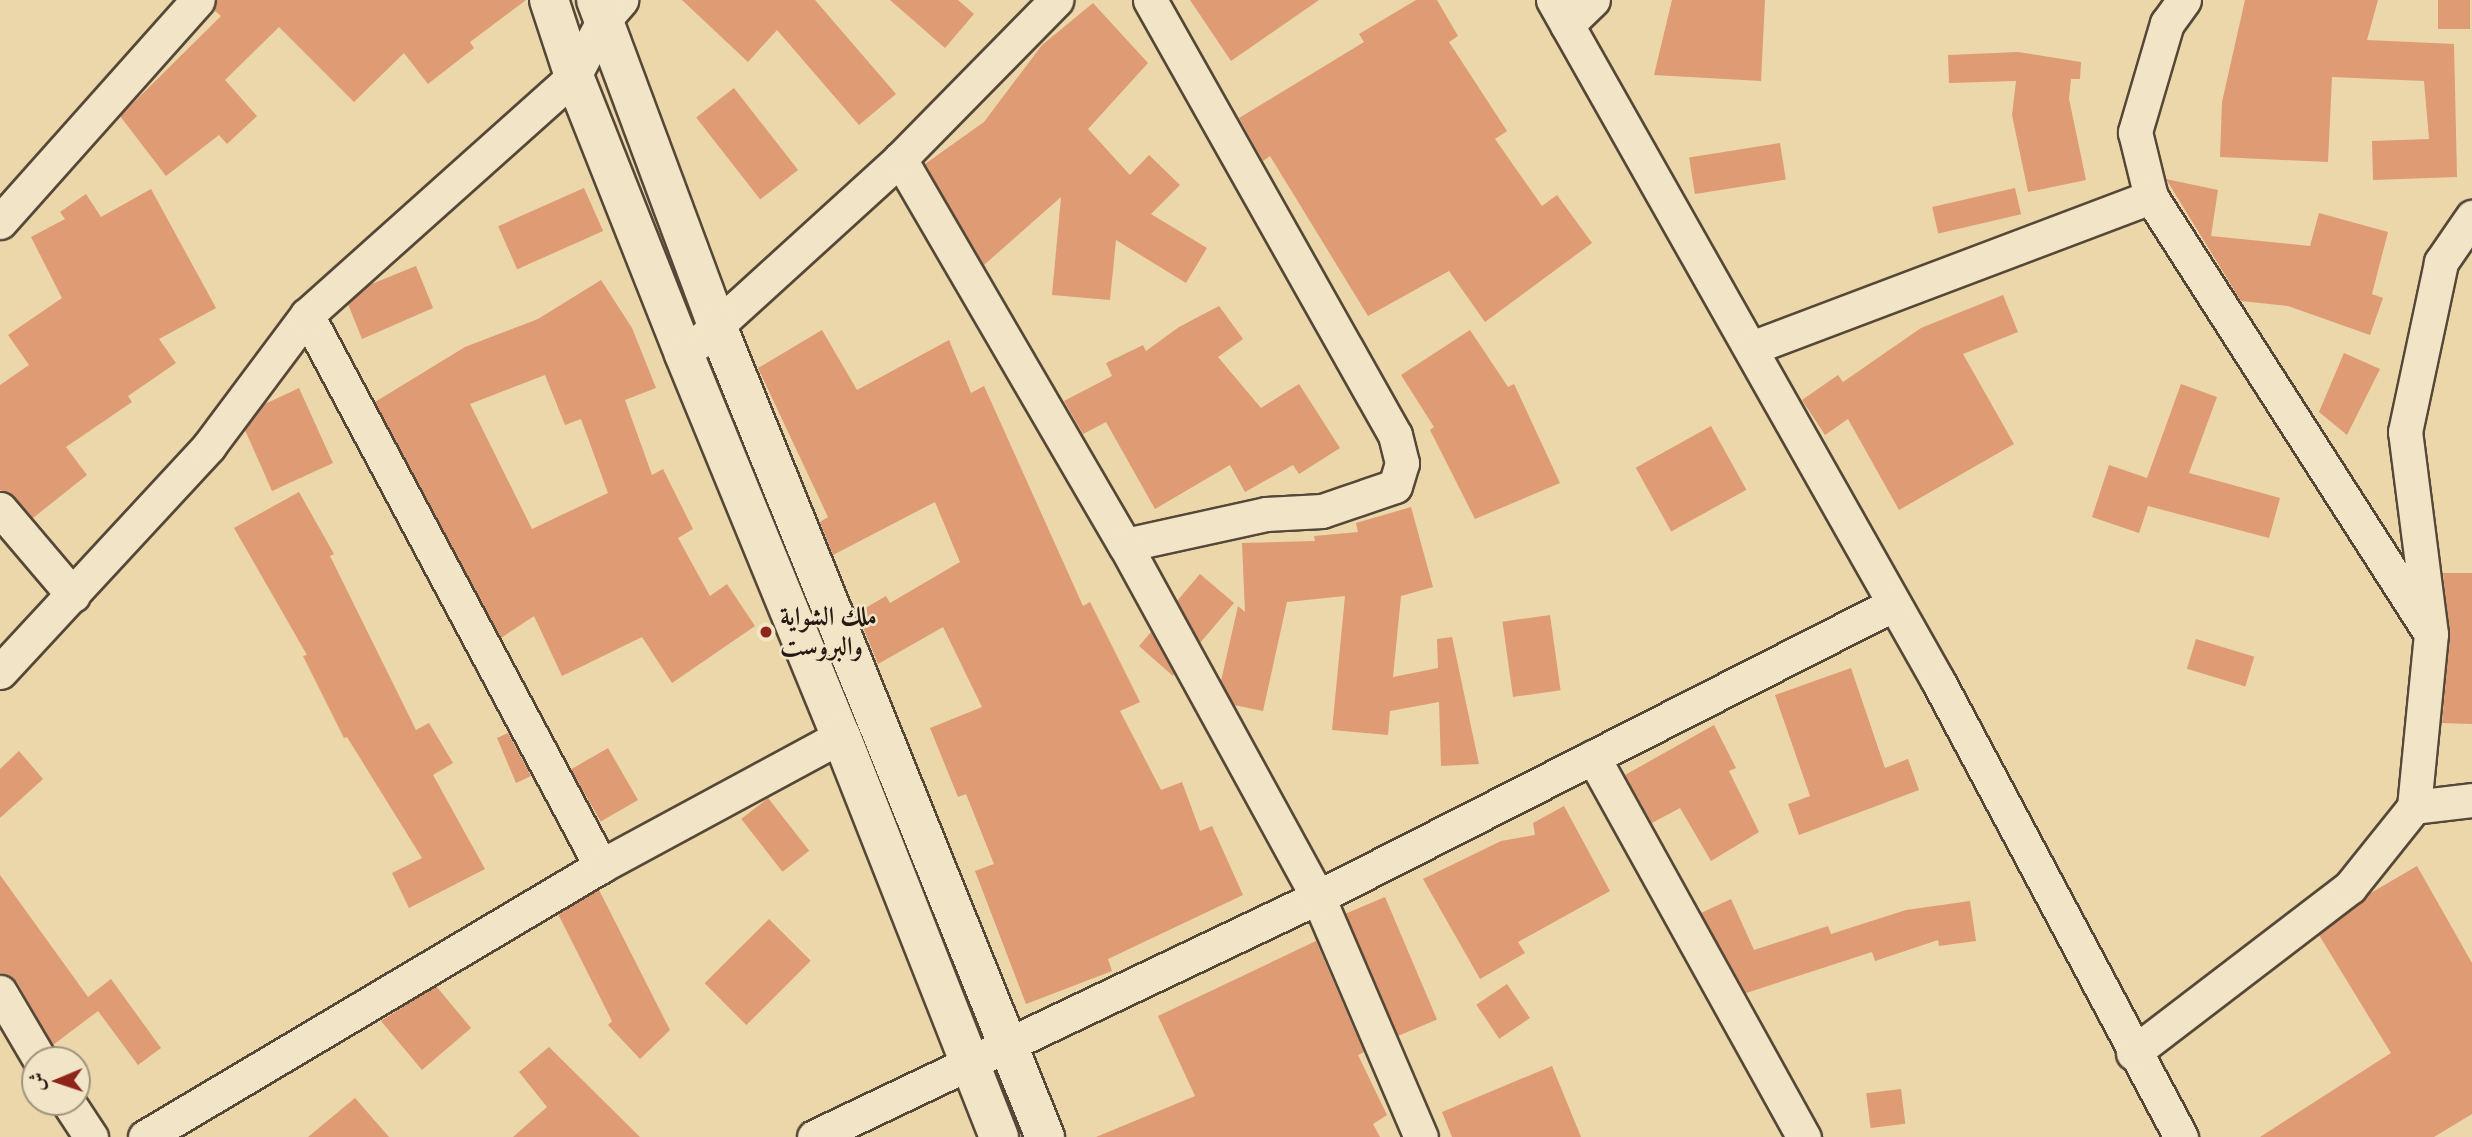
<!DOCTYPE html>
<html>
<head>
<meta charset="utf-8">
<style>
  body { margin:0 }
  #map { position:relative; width:2472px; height:1137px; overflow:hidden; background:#ebd7a9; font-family:"EB Garamond",Amiri,serif }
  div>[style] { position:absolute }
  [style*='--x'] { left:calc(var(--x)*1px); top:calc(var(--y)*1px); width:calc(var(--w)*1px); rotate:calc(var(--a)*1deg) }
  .building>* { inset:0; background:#de9b74; transform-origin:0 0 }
  .roads { filter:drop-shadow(2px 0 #564838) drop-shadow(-2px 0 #564838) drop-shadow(0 2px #564838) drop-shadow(0 -2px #564838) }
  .street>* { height:33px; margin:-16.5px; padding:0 16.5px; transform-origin:16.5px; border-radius:16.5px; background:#f2e5c7 }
  .secondary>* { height:38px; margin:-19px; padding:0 19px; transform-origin:19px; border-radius:19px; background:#f2e5c7 }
  .dots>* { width:19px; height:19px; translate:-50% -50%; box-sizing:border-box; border:4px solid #f2e5c7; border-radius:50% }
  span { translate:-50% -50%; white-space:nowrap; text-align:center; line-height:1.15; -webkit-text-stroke:5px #f2e5c7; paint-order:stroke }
  .poi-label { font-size:26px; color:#251913; font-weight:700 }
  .left { translate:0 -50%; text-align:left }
  .north { position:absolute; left:21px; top:1046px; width:70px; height:70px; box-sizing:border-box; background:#f2e5c7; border:2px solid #a0937f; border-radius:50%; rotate:268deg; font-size:19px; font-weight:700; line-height:28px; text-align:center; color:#251913 }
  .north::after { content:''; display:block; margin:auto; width:24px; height:32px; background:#8f2418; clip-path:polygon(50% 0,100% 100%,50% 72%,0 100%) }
</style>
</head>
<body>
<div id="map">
  <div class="building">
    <i style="clip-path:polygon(217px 0,526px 0,470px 42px,474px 48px,428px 84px,404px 53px,354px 102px,279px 27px,225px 80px,257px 116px,227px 144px,219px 135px,166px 176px,120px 116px,221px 16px,214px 10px)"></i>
    <i style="clip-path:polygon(682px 0,815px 0,896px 94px,859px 125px,777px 30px,748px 62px)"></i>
    <i style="clip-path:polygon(890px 0,958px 0,974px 14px,945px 48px)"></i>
    <i style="clip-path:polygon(1190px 0,1319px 0,1231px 61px)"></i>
    <i style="clip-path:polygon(1416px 0,1437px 0,1458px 36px,1449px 42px,1507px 131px,1495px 139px,1542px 206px,1557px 195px,1592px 243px,1485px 322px,1449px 271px,1368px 316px,1270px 156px,1263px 161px,1239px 118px,1364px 42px,1359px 34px)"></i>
    <i style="clip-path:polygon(1672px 0,1765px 0,1761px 81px,1654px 75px)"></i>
    <i style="clip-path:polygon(2245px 0,2378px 0,2367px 40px,2454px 44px,2457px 177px,2373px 180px,2372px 141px,2429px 139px,2424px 81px,2332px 77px,2328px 162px,2220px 157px,2222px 102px)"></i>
    <i style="left:2438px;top:0;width:32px;height:29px"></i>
    <i style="clip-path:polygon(1093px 3px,1148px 63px,1088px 129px,1130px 175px,1149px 155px,1180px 185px,1151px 214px,1207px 248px,1186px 283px,1116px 240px,1110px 300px,1052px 295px,1061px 197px,984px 265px,925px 164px,984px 122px,1042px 45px)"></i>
    <i style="clip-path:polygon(2018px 52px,2081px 62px,2080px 79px,2071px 79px,2069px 99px,2086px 180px,2028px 192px,2012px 115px,2016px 81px,1949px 83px,1948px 55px)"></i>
    <i style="left:734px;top:88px;width:104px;height:48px;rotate:52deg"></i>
    <i style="left:1780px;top:143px;width:37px;height:92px;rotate:81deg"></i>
    <i style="clip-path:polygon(2166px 179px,2218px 190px,2211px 236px,2310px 246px,2319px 213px,2388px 232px,2372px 294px,2383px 298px,2370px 335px,2288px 306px,2241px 301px)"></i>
    <i style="left:584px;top:188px;width:47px;height:94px;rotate:66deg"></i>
    <i style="left:2015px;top:188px;width:27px;height:85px;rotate:77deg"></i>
    <i style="clip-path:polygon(151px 189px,216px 308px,159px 339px,176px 363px,128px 396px,132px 402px,66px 447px,87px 475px,33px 518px,14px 496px,0 490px,0 385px,29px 365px,8px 335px,62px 298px,31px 237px,65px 219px,60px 212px,86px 194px,101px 217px)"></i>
    <i style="clip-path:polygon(416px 266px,433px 308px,362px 339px,348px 304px,369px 285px)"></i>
    <i style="clip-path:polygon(evenodd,601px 280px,632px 328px,656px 388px,625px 400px,652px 475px,663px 469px,693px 529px,678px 538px,710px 596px,727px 584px,755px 626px,672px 683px,642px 637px,562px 676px,534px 616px,501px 638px,375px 402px,465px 347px,538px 319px,601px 280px,545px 375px,565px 425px,581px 419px,608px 493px,532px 529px,470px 404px,545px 375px)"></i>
    <i style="clip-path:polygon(2003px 295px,2018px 332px,1963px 354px,2014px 444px,1899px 510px,1848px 419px,1825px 435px,1802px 400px,1838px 375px,1843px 382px,1921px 328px)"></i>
    <i style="clip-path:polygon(1219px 306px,1243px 339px,1218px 357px,1261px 408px,1299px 384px,1340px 448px,1299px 474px,1293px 465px,1245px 492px,1230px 465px,1155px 509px,1106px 422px,1083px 434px,1064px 401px,1112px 376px,1106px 363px,1143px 345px,1146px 351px,1179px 327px)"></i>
    <i style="clip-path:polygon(822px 330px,857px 390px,949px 340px,971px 393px,984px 386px,1083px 606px,1090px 602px,1140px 702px,1120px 711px,1161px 790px,1182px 782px,1200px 831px,1212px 826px,1243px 895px,1108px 959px,1112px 971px,1026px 1004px,975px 871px,994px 864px,966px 794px,958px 797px,930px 728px,982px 707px,943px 627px,878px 664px,857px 613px,886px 596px,890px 603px,960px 562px,935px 502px,833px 555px,820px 522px,828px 517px,758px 368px)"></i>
    <i style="clip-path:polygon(1470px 330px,1508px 387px,1514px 384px,1560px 483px,1475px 519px,1430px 430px,1434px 427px,1401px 375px)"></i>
    <i style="clip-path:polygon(2344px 353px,2380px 369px,2347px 435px,2319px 412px)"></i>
    <i style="clip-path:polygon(2181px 384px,2217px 397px,2189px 473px,2280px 498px,2269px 538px,2148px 506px,2139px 533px,2092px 517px,2109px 465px,2147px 478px)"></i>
    <i style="clip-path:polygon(299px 388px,333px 463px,272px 491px,245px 430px,265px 404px)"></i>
    <i style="left:1711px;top:426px;width:73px;height:86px;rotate:61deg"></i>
    <i style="clip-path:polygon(299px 492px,334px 554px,330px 556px,416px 730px,429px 723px,453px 763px,433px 775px,485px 869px,409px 908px,392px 873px,422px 858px,347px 737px,344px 738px,303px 656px,307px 655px,234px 528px)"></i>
    <i style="clip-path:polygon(1411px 507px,1433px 587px,1401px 596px,1393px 677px,1438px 668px,1437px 639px,1452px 637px,1479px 764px,1441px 766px,1439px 702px,1390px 711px,1388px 735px,1332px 730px,1345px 596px,1287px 602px,1263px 711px,1234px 705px,1221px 681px,1238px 606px,1245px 612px,1242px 543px,1315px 541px,1314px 536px,1358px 532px,1356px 523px)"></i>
    <i style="clip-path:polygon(2443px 573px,2472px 573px,2472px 724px,2442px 723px,2450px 636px)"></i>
    <i style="clip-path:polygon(1200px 574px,1234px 603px,1200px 643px,1177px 601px)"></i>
    <i style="left:1550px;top:615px;width:76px;height:48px;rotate:82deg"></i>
    <i style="clip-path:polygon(1151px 632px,1174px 674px,1173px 676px,1139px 646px)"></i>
    <i style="left:2196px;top:639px;width:61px;height:31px;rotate:17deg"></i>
    <i style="clip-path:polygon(1851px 668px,1885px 768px,1908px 759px,1919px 790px,1799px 835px,1788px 804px,1810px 796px,1775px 695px)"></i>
    <i style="clip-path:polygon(1714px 725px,1736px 768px,1729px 771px,1759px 832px,1711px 861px,1680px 808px,1652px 823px,1625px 775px)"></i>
    <i style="clip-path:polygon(508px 733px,531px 776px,516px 783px,497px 738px)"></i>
    <i style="left:608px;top:748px;width:60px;height:43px;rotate:60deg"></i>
    <i style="clip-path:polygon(19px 751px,43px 779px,0 818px,0 769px)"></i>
    <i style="left:768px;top:798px;width:67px;height:34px;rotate:52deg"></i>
    <i style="clip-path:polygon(1564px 806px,1610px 891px,1518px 942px,1525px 953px,1480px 979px,1423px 879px,1501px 841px,1535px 835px,1533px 823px)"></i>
    <i style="clip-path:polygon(2417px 866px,2472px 963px,2472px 1114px,2434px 1137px,2260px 1137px,2391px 1053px,2319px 935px,2369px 894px)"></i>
    <i style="clip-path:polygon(0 875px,88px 997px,111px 979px,161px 1048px,138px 1065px,98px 1011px,53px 1045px,17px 982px,0 973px)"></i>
    <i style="clip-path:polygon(599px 890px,670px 1030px,640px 1059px,608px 1025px,612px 1021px,558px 914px)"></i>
    <i style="left:1385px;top:897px;width:133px;height:43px;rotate:67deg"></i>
    <i style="clip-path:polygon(1731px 899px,1754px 950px,1828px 926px,1831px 934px,1906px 910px,1970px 901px,1976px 941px,1939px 946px,1938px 940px,1875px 961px,1872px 952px,1746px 993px,1701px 913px)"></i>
    <i style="left:769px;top:919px;width:59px;height:91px;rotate:45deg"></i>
    <i style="clip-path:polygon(1316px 941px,1364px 1052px,1358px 1055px,1387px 1115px,1373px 1124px,1380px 1137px,1096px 1137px,1195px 1096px,1158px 1016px)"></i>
    <i style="left:1507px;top:984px;width:41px;height:37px;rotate:56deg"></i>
    <i style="clip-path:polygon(436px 986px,471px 1028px,422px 1070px,381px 1021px)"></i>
    <i style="clip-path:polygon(549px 1047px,640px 1137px,513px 1137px,547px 1107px,519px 1072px)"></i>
    <i style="clip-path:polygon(1552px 1066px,1581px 1137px,1452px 1137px,1442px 1112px)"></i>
    <i style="left:1901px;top:1089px;width:35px;height:35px;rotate:83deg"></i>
    <i style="clip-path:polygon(355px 1098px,389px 1137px,308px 1137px)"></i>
  </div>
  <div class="roads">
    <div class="street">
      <i style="--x:1553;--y:0;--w:782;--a:60.52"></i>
      <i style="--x:1938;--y:681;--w:517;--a:61.95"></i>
      <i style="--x:2184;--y:0;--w:29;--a:126"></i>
      <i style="--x:2167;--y:23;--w:114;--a:106.4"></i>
      <i style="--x:2135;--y:132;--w:67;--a:76.2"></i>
      <i style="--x:2151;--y:197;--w:510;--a:57.34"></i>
      <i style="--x:1567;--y:25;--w:36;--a:-44"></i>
      <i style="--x:900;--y:159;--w:447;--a:59.8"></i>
      <i style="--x:1125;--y:545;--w:144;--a:-12.4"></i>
      <i style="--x:1266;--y:514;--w:56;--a:-3.1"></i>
      <i style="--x:1322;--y:511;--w:77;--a:-18.9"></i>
      <i style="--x:1395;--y:486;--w:24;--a:-73"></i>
      <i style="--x:1402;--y:463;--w:29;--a:-104"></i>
      <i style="--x:1395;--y:435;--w:499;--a:-119.4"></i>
      <i style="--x:0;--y:222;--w:297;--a:-48.3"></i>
      <i style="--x:307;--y:315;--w:625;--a:61.92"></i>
      <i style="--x:699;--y:342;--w:272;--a:-42.3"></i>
      <i style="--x:900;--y:159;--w:223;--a:-45.5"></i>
      <i style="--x:1751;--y:348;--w:428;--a:-20.7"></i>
      <i style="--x:0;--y:509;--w:113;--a:49.7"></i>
      <i style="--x:1125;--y:545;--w:401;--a:61.3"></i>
      <i style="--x:1318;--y:897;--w:261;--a:66.8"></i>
      <i style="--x:0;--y:672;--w:308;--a:-47.2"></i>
      <i style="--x:209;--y:446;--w:164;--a:-53.2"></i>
      <i style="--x:307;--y:315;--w:358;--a:-41.8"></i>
      <i style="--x:574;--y:76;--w:62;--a:-62.2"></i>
      <i style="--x:603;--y:21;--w:28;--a:-49"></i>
      <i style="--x:1593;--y:757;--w:435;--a:61"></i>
      <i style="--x:2414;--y:807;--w:58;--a:-6.9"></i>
      <i style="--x:0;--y:992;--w:79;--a:59.5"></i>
      <i style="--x:2133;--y:1053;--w:273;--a:-37.4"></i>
      <i style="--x:2350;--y:887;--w:102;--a:-51.3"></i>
      <i style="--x:2414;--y:807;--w:174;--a:-84.4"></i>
      <i style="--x:2431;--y:634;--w:204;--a:-97.3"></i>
      <i style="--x:2405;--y:432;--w:174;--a:-78"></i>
      <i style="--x:2441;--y:262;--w:55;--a:-55.4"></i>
      <i style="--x:68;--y:1102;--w:42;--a:56.7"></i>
      <i style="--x:145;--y:1137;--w:530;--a:-30.72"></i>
      <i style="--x:601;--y:866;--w:273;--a:-28.4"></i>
      <i style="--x:814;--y:1137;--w:558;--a:-25.46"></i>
      <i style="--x:1318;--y:897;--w:646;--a:-26.96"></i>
    </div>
    <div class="secondary">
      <i style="--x:549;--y:0;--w:80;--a:71.8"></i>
      <i style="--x:574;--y:76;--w:299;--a:68.4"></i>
      <i style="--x:684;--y:354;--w:413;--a:67.7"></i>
      <i style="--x:841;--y:736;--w:431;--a:68.5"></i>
      <i style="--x:596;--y:0;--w:348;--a:69.6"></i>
      <i style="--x:717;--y:326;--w:875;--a:67.98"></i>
    </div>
  </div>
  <div class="dots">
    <i style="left:766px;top:632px;background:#8f2418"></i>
  </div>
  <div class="poi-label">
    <span class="left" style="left:780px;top:632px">ملك الشواية<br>والبروست</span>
  </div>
  <div class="north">ش</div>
</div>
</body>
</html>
